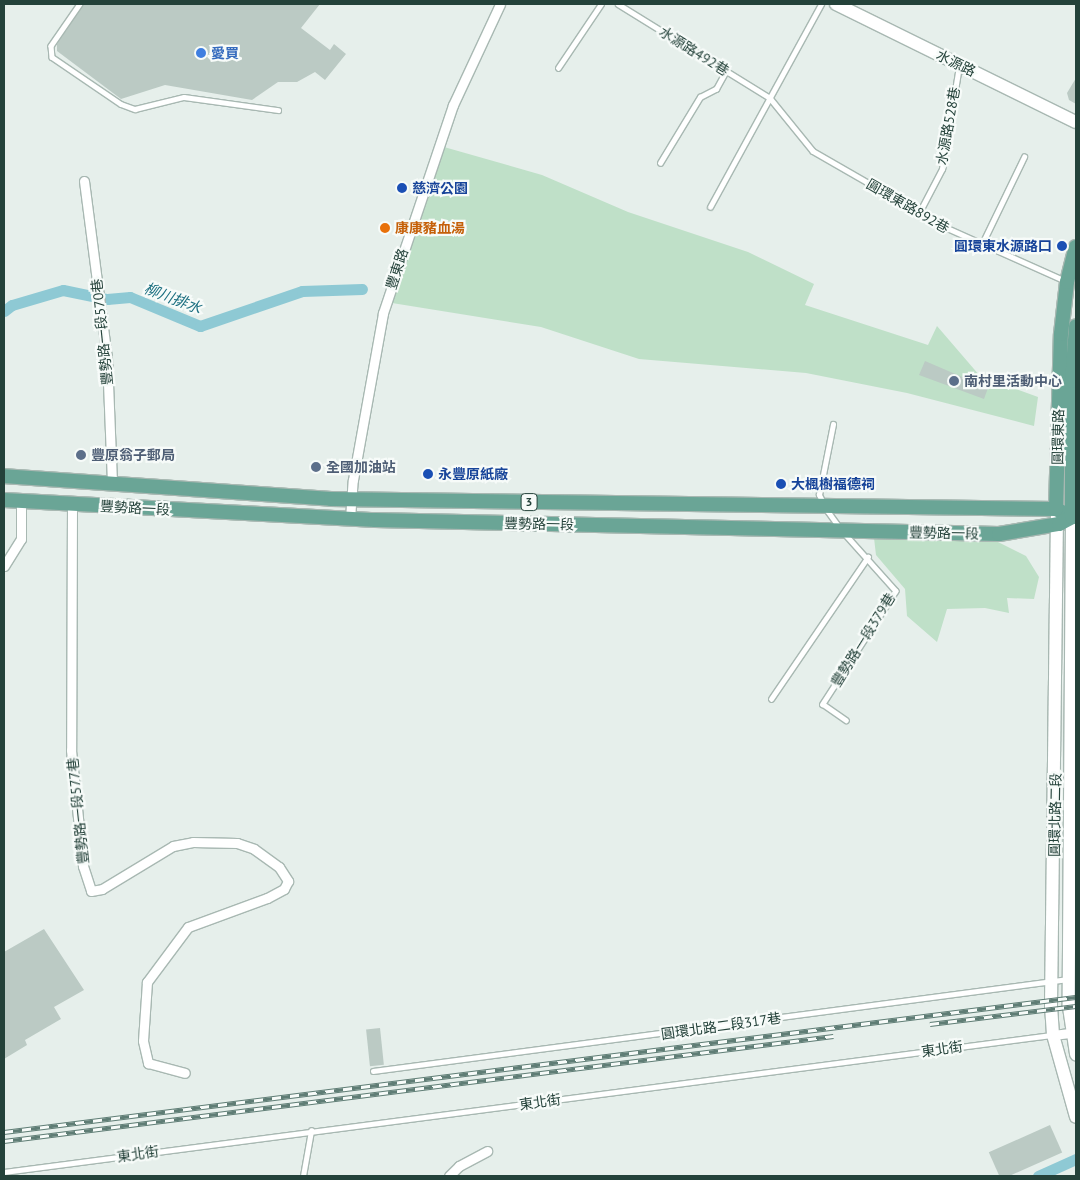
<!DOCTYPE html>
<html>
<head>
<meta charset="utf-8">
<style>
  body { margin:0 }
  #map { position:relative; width:1080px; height:1180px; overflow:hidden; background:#e6efeb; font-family:"PT Sans","Noto Sans TC",sans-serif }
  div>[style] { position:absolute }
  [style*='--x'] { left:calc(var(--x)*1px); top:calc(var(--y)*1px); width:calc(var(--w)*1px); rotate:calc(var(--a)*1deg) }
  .green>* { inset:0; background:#bfe0c8 }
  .canal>* { height:11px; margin:-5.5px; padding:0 5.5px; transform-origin:5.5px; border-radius:5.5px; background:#8ec9d4 }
  .building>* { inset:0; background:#bbcac4; transform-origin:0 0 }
  .roads { filter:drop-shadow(1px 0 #a8b8b2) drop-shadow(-1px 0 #a8b8b2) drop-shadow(0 1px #a8b8b2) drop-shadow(0 -1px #a8b8b2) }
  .lane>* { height:4.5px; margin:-2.25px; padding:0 2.25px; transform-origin:2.25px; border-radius:2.25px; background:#fff }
  .street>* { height:9px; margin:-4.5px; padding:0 4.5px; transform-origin:4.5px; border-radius:4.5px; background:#fff }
  .secondary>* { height:12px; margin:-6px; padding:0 6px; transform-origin:6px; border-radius:6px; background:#fff }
  .primary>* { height:14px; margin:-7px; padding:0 7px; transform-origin:7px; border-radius:7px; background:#6aa596 }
  .rail>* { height:5px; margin-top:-2.5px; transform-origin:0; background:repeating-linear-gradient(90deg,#f7fbf9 0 9px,#5f7d75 0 18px); box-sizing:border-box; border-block:1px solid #5f7d75 }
  .dots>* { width:14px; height:14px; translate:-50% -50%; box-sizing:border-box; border:2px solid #f7fbf9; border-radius:50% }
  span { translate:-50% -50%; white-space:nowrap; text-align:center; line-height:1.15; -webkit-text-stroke:4.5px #f7fbf9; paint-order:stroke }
  .shield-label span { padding:1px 4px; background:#f7fbf9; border:1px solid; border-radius:4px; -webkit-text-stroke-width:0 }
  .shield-label { font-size:12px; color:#24423a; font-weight:700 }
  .street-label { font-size:14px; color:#24423a }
  .shop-label { font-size:14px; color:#366cbe; font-weight:700 }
  .left { translate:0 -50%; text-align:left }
  .transit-label { font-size:14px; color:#164399; font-weight:700 }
  .right { translate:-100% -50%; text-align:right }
  .food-label { font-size:14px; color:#c56008; font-weight:700 }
  .service-label { font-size:14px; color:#4e5e75; font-weight:700 }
  .water-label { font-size:15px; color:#1c6f80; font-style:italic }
  .frame { position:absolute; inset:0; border:5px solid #24423a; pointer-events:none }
</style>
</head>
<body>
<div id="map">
  <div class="green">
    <i style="clip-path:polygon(444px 147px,542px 175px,628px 212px,748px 252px,814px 284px,805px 305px,928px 345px,937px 326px,980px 376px,1038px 397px,1034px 426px,907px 393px,806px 373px,639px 359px,541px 327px,392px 303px)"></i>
    <i style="clip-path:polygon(940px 537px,996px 541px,1026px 556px,1039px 577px,1034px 599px,1007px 598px,1009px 613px,985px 608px,947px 609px,937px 642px,907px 616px,905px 589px,876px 555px,874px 538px)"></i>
  </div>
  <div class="canal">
    <i style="--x:4;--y:311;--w:10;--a:-37"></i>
    <i style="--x:12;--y:305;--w:53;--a:-16.4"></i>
    <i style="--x:63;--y:290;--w:45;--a:11.6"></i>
    <i style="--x:107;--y:299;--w:23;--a:-5"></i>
    <i style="--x:130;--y:297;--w:76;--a:22.5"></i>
    <i style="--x:200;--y:326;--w:108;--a:-18.9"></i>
    <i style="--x:302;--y:291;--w:60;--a:-1.9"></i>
    <i style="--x:1038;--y:1176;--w:42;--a:-24.1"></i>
  </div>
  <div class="building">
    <i style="clip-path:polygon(84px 4px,320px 4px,301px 28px,330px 50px,334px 44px,346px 54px,325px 80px,315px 72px,297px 82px,278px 82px,252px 100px,165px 85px,121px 99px,57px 51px,57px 44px)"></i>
    <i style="clip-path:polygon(1076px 78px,1076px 104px,1069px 100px,1067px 93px)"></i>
    <i style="clip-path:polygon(925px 361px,988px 388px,984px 399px,919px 375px)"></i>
    <i style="clip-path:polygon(44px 929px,84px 990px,54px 1007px,61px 1019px,25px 1040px,27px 1045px,4px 1059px,4px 952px)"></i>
    <i style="left:380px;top:1028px;width:37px;height:14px;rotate:84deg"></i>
    <i style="left:1050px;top:1125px;width:30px;height:67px;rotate:66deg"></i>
  </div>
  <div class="roads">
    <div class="lane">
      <i style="--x:80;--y:4;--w:51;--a:124.6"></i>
      <i style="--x:51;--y:46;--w:11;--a:85"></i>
      <i style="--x:52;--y:57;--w:83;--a:34.3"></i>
      <i style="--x:121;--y:104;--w:15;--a:20"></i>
      <i style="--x:135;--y:109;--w:50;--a:-13.8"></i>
      <i style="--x:184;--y:97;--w:95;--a:7.9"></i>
      <i style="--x:618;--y:4;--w:179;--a:31.7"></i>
      <i style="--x:770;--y:98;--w:68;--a:50.9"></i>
      <i style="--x:813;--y:151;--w:152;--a:29.9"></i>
      <i style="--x:945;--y:227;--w:133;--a:24.1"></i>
      <i style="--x:558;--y:68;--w:77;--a:-56.1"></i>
      <i style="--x:660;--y:163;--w:77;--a:-58.8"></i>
      <i style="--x:700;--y:97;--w:18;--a:-27"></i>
      <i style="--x:716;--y:89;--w:21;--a:-61"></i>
      <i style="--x:710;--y:207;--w:231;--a:-61.3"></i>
      <i style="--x:919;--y:213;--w:50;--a:-62.4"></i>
      <i style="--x:942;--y:169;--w:104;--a:-80.6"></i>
      <i style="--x:981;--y:246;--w:99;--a:-64.2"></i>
      <i style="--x:823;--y:503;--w:9;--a:-117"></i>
      <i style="--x:819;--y:495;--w:72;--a:-78.8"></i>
      <i style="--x:827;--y:510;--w:22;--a:54"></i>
      <i style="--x:845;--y:534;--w:76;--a:48.2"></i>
      <i style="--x:896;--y:591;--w:135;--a:122.9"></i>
      <i style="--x:823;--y:704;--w:28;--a:35"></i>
      <i style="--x:771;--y:699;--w:172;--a:-55.7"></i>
      <i style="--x:373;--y:1071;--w:701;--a:-7.54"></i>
      <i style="--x:4;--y:1172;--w:1056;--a:-7.45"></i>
      <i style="--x:303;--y:1176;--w:46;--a:-79.9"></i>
    </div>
    <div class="street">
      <i style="--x:84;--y:181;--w:178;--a:82.6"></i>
      <i style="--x:107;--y:358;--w:125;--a:87.7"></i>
      <i style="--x:72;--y:505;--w:245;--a:90.2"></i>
      <i style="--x:71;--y:750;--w:117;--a:84.1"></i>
      <i style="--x:83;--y:866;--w:26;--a:72"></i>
      <i style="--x:91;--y:891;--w:11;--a:-10"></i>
      <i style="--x:102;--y:889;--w:83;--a:-31.2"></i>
      <i style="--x:173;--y:846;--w:20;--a:-11"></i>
      <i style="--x:193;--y:842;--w:44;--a:1.3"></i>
      <i style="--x:237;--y:843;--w:18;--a:19"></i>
      <i style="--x:254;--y:849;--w:31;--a:36"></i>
      <i style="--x:279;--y:867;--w:17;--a:57"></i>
      <i style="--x:288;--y:881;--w:9;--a:117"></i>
      <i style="--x:284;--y:889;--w:19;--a:152"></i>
      <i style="--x:267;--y:898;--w:84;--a:159.8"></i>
      <i style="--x:188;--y:927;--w:69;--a:126.7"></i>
      <i style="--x:147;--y:982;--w:59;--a:93.9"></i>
      <i style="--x:143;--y:1041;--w:23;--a:77"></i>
      <i style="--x:148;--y:1063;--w:38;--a:15"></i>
      <i style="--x:350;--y:519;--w:39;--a:-86"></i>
      <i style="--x:353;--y:480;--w:170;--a:-79.8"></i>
      <i style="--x:383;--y:313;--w:219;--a:-71.4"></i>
      <i style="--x:453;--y:105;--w:111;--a:-65"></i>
      <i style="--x:4;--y:566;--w:32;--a:-58"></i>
      <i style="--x:21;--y:539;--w:38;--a:-90"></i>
      <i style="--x:1053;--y:1035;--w:23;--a:-7"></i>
      <i style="--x:449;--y:1176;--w:14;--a:-45"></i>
      <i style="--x:459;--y:1166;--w:32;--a:-28"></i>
    </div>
    <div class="secondary">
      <i style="--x:836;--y:4;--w:267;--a:26.2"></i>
      <i style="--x:1057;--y:514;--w:492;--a:90.7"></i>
      <i style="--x:1051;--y:1006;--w:29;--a:86"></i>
      <i style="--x:1053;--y:1035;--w:85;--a:74.3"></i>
      <i style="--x:1072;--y:517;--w:490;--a:90.4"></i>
      <i style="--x:1069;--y:1007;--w:48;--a:81.5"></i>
    </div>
    <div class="primary">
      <i style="--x:4;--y:476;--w:328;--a:4"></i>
      <i style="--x:331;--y:499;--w:725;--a:0.79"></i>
      <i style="--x:1056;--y:509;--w:18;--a:27"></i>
      <i style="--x:4;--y:500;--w:372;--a:3.1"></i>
      <i style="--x:375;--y:520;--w:624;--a:1.29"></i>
      <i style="--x:999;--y:534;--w:61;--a:-9.5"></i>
      <i style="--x:1059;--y:524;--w:15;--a:-28"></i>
      <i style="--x:1056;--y:509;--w:175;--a:-88.4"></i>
      <i style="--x:1061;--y:334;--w:52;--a:-83.4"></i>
      <i style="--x:1067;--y:282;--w:36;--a:-76"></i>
      <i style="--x:1072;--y:517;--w:136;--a:-90"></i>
      <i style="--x:1072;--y:381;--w:55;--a:-85.8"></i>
    </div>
  </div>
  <div class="rail">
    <i style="--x:930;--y:1024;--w:147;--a:-7"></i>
    <i style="--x:4;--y:1132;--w:1080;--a:-7.18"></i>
    <i style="--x:4;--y:1141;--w:836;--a:-7.22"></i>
  </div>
  <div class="dots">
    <i style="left:201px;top:53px;background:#3f7fe0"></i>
    <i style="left:402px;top:188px;background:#1a4fb4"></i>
    <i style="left:385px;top:228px;background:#e8710a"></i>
    <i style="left:1062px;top:246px;background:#1a4fb4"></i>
    <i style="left:954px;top:381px;background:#5c6f8a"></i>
    <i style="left:81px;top:455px;background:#5c6f8a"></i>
    <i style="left:316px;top:467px;background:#5c6f8a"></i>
    <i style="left:428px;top:474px;background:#1a4fb4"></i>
    <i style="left:781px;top:484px;background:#1a4fb4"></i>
  </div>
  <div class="shield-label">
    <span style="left:529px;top:502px">3</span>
  </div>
  <div class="street-label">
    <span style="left:694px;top:51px;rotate:32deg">水源路492巷</span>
    <span style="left:956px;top:63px;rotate:26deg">水源路</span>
    <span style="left:948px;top:126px;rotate:-80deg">水源路528巷</span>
    <span style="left:908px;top:206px;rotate:30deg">圓環東路892巷</span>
    <span style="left:397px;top:269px;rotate:-72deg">豐東路</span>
    <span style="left:102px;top:332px;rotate:-96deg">豐勢路一段570巷</span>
    <span style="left:1058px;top:437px;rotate:-89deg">圓環東路</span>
    <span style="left:135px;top:508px;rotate:3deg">豐勢路一段</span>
    <span style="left:539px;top:524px;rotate:1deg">豐勢路一段</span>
    <span style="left:944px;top:533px;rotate:1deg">豐勢路一段</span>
    <span style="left:863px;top:640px;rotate:-58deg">豐勢路一段379巷</span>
    <span style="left:78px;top:811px;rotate:-96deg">豐勢路一段577巷</span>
    <span style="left:1055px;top:815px;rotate:-89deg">圓環北路二段</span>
    <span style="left:721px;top:1026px;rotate:-8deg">圓環北路二段317巷</span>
    <span style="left:942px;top:1049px;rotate:-8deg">東北街</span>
    <span style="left:540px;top:1102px;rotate:-8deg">東北街</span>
    <span style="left:138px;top:1154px;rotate:-8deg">東北街</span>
  </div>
  <div class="shop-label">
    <span class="left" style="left:211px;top:53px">愛買</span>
  </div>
  <div class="transit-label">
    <span class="left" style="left:412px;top:188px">慈濟公園</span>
    <span class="right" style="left:1052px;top:246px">圓環東水源路口</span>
    <span class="left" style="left:438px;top:474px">永豐原紙廠</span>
    <span class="left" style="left:791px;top:484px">大楓樹福德祠</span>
  </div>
  <div class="food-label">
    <span class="left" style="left:395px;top:228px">康康豬血湯</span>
  </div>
  <div class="service-label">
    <span class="left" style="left:964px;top:381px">南村里活動中心</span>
    <span class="left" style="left:91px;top:455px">豐原翁子郵局</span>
    <span class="left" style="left:326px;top:467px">全國加油站</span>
  </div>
  <div class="water-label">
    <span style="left:173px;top:298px;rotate:21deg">柳川排水</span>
  </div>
  <div class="frame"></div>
</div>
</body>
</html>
